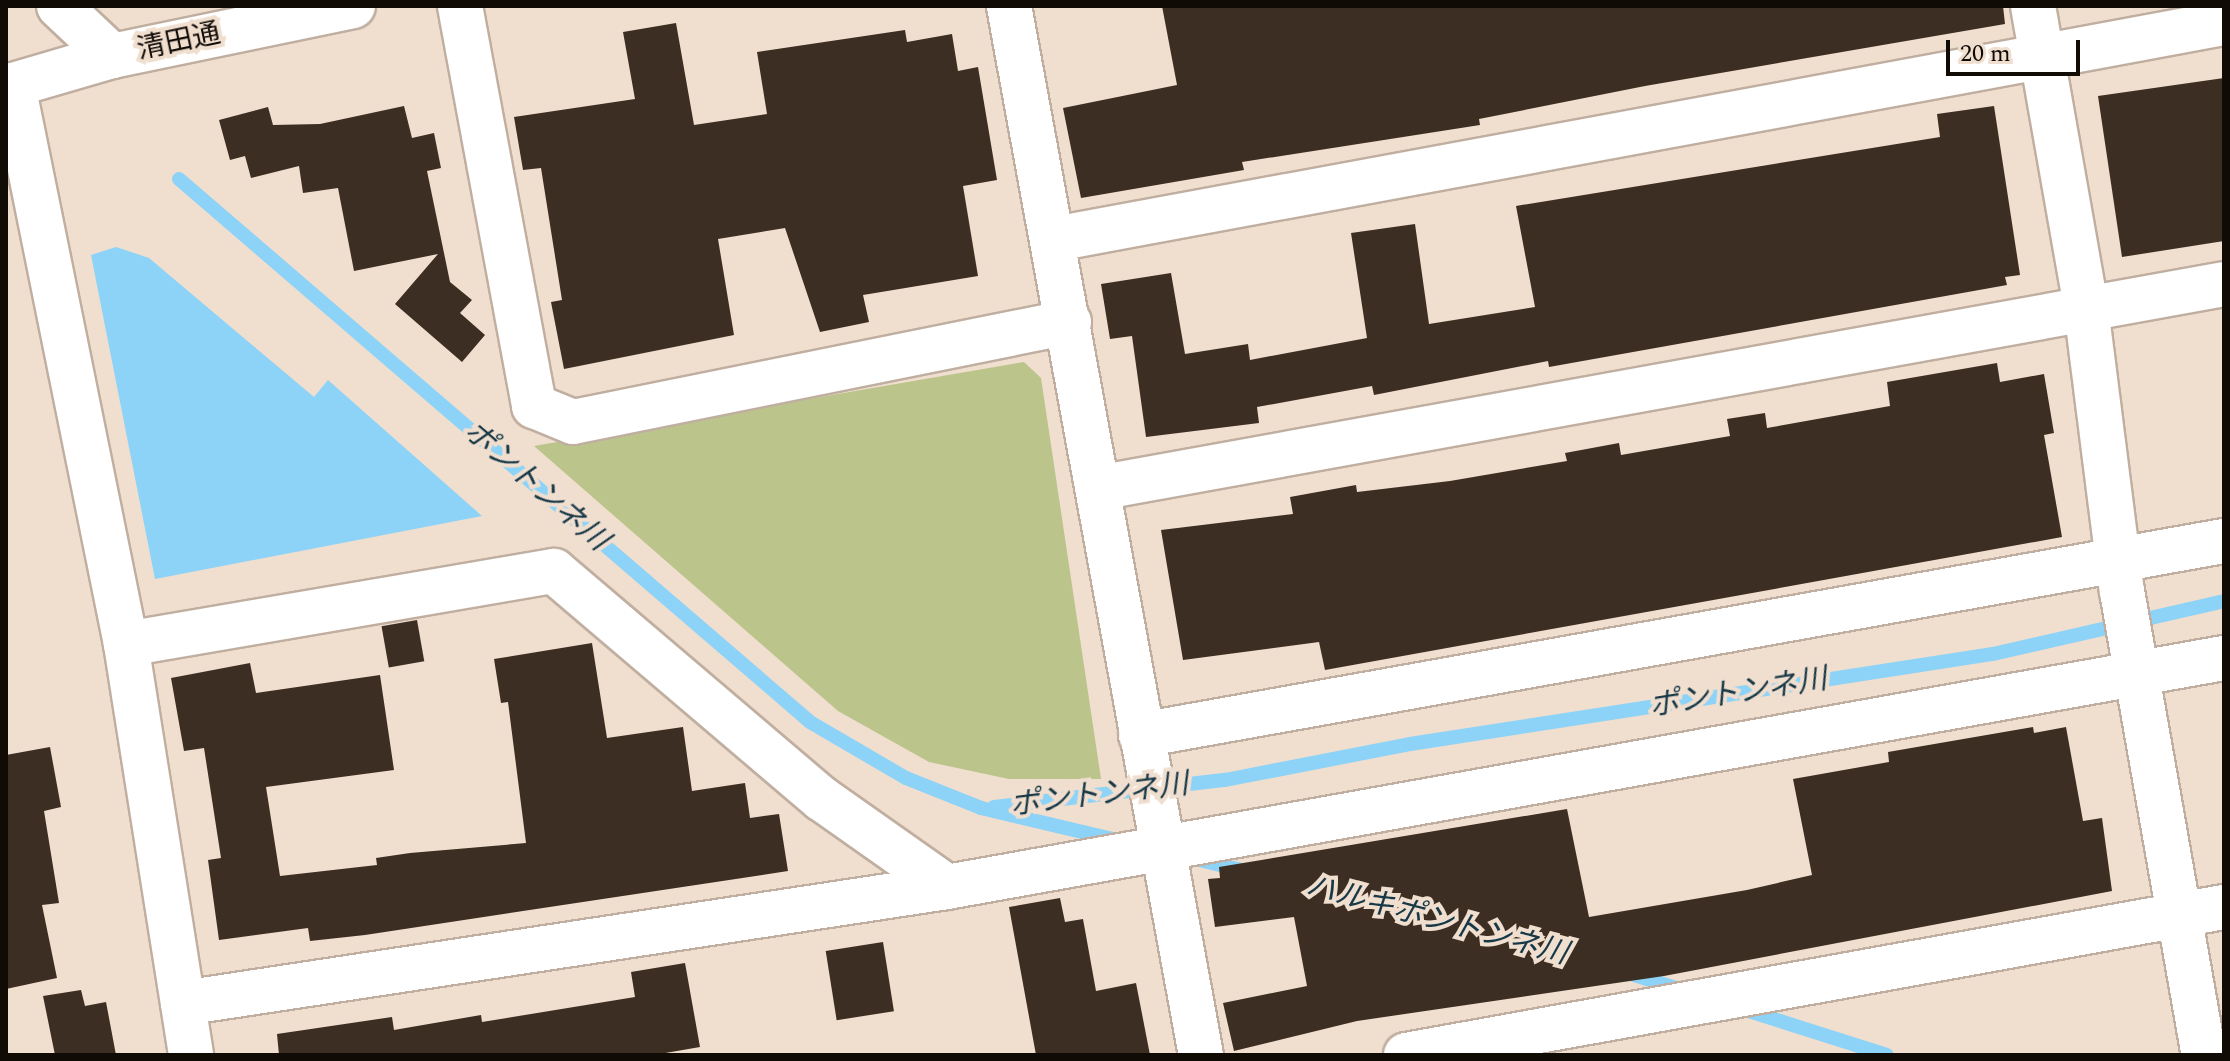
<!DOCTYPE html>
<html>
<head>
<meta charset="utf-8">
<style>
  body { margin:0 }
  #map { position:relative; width:2230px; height:1061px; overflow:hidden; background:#f0decf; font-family:Spectral,"Noto Sans JP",serif }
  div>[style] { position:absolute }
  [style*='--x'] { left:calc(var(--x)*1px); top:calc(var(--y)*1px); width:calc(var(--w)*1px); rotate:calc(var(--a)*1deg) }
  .green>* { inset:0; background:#bbc48b }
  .water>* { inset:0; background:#8cd3f7 }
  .stream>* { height:14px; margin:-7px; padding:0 7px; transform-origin:7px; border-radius:7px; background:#8cd3f7 }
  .building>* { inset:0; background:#3c2e22; transform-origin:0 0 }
  .roads { filter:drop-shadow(2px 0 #c0afa0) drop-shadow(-2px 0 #c0afa0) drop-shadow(0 2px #c0afa0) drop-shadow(0 -2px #c0afa0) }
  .minor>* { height:44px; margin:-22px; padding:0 22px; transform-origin:22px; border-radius:22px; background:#fff }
  .tertiary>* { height:44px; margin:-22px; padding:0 22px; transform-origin:22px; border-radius:22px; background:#fff }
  span { translate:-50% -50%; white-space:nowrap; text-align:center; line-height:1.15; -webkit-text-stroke:8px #f0decf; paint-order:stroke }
  .street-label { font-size:28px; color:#110b06 }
  .water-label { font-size:30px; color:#173847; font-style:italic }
  .frame { position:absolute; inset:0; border:8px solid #110b06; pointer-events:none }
  .scale { position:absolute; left:1946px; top:40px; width:134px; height:36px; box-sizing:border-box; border:4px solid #110b06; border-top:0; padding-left:10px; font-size:24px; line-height:28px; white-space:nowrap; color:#110b06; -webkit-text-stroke:6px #f0decf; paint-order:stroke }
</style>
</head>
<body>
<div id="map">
  <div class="green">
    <i style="clip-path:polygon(1024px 362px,1041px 378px,1101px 779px,1009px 779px,929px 762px,838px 711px,534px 446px)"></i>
  </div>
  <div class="water">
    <i style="clip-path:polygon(116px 247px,149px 258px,314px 397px,328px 380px,482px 516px,155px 579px,91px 255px)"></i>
  </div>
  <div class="stream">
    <i style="--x:179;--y:179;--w:832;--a:40.71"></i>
    <i style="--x:810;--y:722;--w:111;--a:30.3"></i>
    <i style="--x:906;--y:778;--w:81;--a:21.8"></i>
    <i style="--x:981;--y:808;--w:144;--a:13.3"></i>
    <i style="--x:994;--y:807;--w:233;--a:-6.7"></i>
    <i style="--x:1225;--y:780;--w:188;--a:-11"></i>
    <i style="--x:1410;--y:744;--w:590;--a:-8.78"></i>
    <i style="--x:1993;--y:654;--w:237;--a:-12.9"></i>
    <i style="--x:1191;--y:858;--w:51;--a:13.5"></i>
    <i style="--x:1628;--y:973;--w:60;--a:17.5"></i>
    <i style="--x:1739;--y:1008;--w:155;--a:17.6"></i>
  </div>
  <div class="building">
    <i style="clip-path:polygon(1162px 6px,2003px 6px,2005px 24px,1645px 86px,1479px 119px,1480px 125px,1242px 162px,1244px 170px,1081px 198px,1063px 108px,1177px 85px)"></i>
    <i style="clip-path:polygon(676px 23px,694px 125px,767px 114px,757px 52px,905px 30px,907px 42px,952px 34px,958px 71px,978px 67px,997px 180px,963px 186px,978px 276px,863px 295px,869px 322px,820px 332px,785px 228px,718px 239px,734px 335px,564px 369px,551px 302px,562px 300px,541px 168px,523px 170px,514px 117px,635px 99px,623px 32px)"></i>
    <i style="clip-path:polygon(2224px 78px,2224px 241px,2122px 257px,2098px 96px)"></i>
    <i style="clip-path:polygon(404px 106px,412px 138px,434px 133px,441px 168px,427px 171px,450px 282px,472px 300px,460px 313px,485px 335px,462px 362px,395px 304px,438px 254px,354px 271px,338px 188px,303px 193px,299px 166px,251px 178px,245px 156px,230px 160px,219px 120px,268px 107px,273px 125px,320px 124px)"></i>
    <i style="clip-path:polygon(1994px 106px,2020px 275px,2005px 277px,2007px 285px,1549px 367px,1548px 361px,1374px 395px,1372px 386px,1257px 407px,1259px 423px,1146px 437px,1132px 336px,1110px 339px,1101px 284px,1171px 273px,1185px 354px,1248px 344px,1250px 360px,1367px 338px,1351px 233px,1415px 224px,1429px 324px,1535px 307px,1516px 206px,1940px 137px,1937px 114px)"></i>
    <i style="clip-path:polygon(1997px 363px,2000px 382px,2044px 374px,2054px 433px,2044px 435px,2062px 537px,1325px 670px,1319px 642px,1183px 660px,1161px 530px,1293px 514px,1290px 497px,1356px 485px,1357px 492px,1450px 481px,1567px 461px,1565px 453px,1619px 443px,1621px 455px,1730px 436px,1727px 419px,1765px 413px,1767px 428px,1890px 406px,1887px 382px)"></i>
    <i style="left:417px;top:620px;width:42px;height:36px;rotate:80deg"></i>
    <i style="clip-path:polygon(592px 643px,607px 738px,683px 727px,692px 791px,745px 783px,750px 818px,779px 814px,788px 871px,365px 935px,310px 941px,308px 928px,219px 940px,208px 860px,221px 858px,204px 748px,184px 751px,171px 678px,250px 663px,256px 693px,380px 675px,394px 770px,266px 787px,280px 876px,377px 865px,376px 858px,410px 853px,526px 843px,508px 702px,501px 703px,494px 659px)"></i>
    <i style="clip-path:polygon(2033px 727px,2034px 733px,2066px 727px,2083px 821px,2102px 818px,2112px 891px,1664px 976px,1357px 1021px,1234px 1051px,1223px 1003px,1307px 986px,1294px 917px,1215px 927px,1208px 879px,1220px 878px,1219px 867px,1567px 809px,1589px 917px,1747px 890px,1812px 875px,1793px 779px,1889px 762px,1888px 752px)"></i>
    <i style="clip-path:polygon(50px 747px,61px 807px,44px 811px,59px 903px,42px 905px,57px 978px,6px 989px,6px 755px)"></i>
    <i style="clip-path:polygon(1060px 898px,1065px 922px,1083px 919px,1096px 991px,1136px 983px,1150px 1055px,1036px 1055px,1009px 907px)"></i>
    <i style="left:883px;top:942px;width:70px;height:58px;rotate:81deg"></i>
    <i style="clip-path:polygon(685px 963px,700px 1047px,654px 1055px,279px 1055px,277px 1034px,392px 1017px,394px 1030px,481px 1015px,482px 1022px,635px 997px,631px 972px)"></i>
    <i style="clip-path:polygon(81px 990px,85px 1006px,106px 1002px,116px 1055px,55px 1055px,43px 996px)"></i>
  </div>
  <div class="roads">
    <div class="minor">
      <i style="--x:59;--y:6;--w:73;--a:43.3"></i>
      <i style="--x:460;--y:6;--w:407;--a:79.5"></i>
      <i style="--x:534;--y:406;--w:42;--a:22.3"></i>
      <i style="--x:573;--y:422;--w:506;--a:-11.4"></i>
      <i style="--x:1009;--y:6;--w:1066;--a:79.63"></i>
      <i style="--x:2033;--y:6;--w:307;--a:80"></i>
      <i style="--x:2086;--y:308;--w:285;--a:82.8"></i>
      <i style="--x:2122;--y:591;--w:471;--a:80"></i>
      <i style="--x:13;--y:85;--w:570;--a:78.57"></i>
      <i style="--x:126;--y:644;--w:416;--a:81"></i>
      <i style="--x:1055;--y:239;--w:1189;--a:-10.47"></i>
      <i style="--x:1098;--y:488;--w:1144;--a:-10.27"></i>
      <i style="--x:126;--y:644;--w:434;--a:-9.7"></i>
      <i style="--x:554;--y:571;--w:352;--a:40.4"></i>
      <i style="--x:822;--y:799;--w:153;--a:35.1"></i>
      <i style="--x:1141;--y:735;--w:1100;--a:-10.16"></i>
      <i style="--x:183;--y:1003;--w:773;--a:-8.63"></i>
      <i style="--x:947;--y:887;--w:1297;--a:-10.17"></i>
      <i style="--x:1406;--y:1055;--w:831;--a:-10.26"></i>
    </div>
    <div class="tertiary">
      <i style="--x:6;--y:87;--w:110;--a:-16.3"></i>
      <i style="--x:112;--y:56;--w:246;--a:-11.7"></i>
    </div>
  </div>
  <div class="street-label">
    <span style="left:179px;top:42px;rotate:-12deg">清田通</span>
  </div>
  <div class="water-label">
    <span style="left:536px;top:486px;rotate:41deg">ポントンネ川</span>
    <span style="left:1738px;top:693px;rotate:-9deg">ポントンネ川</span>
    <span style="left:1099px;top:795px;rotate:-7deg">ポントンネ川</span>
    <span style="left:1437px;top:920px;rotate:15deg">ハルキポントンネ川</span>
  </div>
  <div class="frame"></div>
  <div class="scale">20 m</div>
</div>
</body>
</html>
